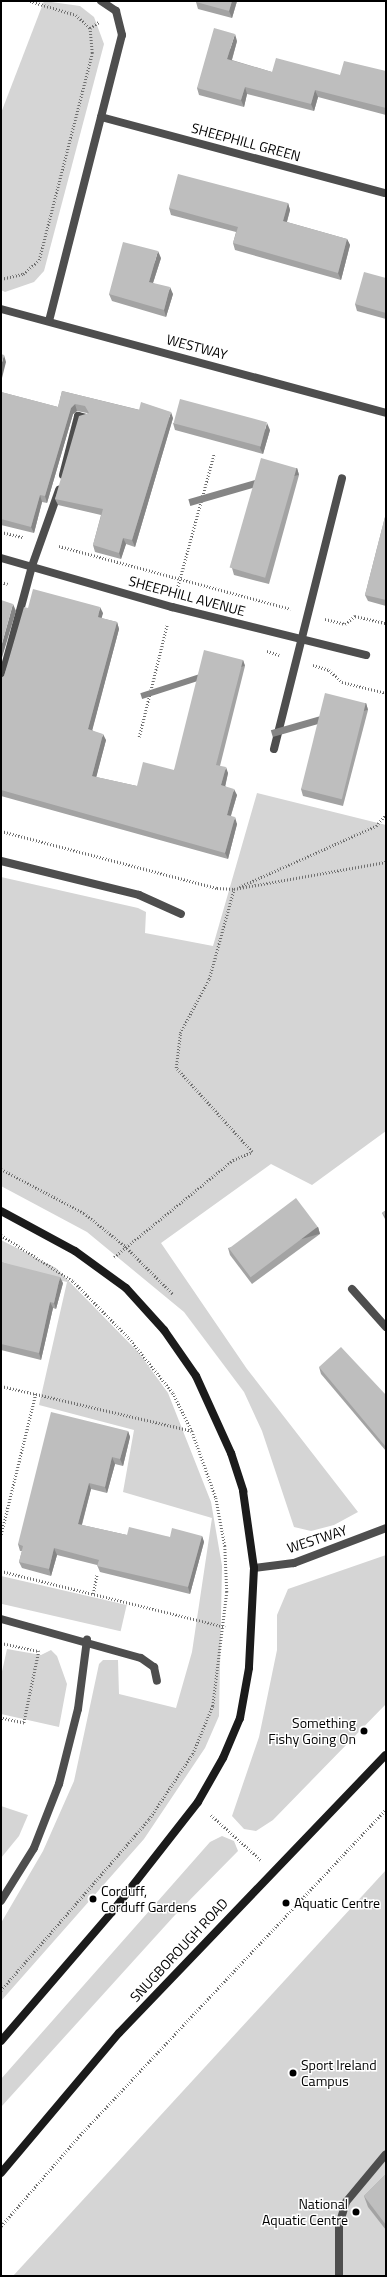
<!DOCTYPE html>
<html>
<head>
<meta charset="utf-8">
<style>
  body { margin:0 }
  #map { position:relative; width:387px; height:2277px; overflow:hidden; background:#fff; font-family:"Titillium Web",sans-serif }
  div>[style] { position:absolute }
  [style*='--x'] { left:calc(var(--x)*1px); top:calc(var(--y)*1px); width:calc(var(--w)*1px); rotate:calc(var(--a)*1deg) }
  .green>* { inset:0; background:#d5d5d5; transform-origin:0 0 }
  .path>* { height:2.5px; margin-top:-1.25px; transform-origin:0; background:repeating-linear-gradient(90deg,#707070 0 1px,transparent 0 3px) }
  .lane>* { height:8px; margin:-4px; padding:0 4px; transform-origin:4px; border-radius:4px; background:#4e4e4e }
  .street>* { height:8px; margin:-4px; padding:0 4px; transform-origin:4px; border-radius:4px; background:#4e4e4e }
  .secondary>* { height:8px; margin:-4px; padding:0 4px; transform-origin:4px; border-radius:4px; background:#1b1b1b }
  .wall>* { inset:0; background:#a3a3a3 }
  .shaded-wall>* { inset:0; background:#858585; transform-origin:0 0 }
  .building>* { inset:0; background:#bebebe; transform-origin:0 0 }
  .dots>* { width:11px; height:11px; translate:-50% -50%; box-sizing:border-box; border:2px solid #fff; border-radius:50% }
  span { translate:-50% -50%; white-space:nowrap; text-align:center; line-height:1.15; -webkit-text-stroke:3px #fff; paint-order:stroke }
  .street-label { font-size:14px; color:#000 }
  .poi-label { font-size:14px; color:#000 }
  .right { translate:-100% -50%; text-align:right }
  .left { translate:0 -50%; text-align:left }
  .frame { position:absolute; inset:0; border:2px solid #000; pointer-events:none }
</style>
</head>
<body>
<div id="map">
  <div class="green">
    <i style="clip-path:polygon(44px 1px,80px 6px,94px 17px,104px 44px,44px 271px,34px 282px,5px 292px,1px 290px,1px 113px)"></i>
    <i style="clip-path:polygon(257px 793px,386px 825px,386px 1131px,312px 1185px,271px 1164px,161px 1243px,247px 1369px,358px 1512px,334px 1525px,311px 1531px,294px 1527px,262px 1431px,244px 1392px,184px 1312px,87px 1232px,1px 1186px,1px 877px,138px 908px,146px 912px,145px 933px,213px 946px)"></i>
    <i style="clip-path:polygon(1px 1240px,56px 1268px,139px 1353px,168px 1393px,211px 1502px,222px 1566px,219px 1716px,205px 1748px,144px 1839px,1px 2001px,1px 1923px,43px 1851px,74px 1781px,99px 1664px,103px 1660px,118px 1660px,119px 1694px,176px 1708px,192px 1652px,212px 1518px,123px 1492px,134px 1430px,39px 1405px,67px 1282px,1px 1267px)"></i>
    <i style="clip-path:polygon(386px 1555px,386px 1704px,273px 1820px,256px 1831px,244px 1829px,232px 1816px,259px 1737px,277px 1650px,277px 1615px,288px 1589px)"></i>
    <i style="left:1px;top:1576px;width:129px;height:27px;rotate:13deg"></i>
    <i style="clip-path:polygon(7px 1649px,41px 1655px,51px 1650px,57px 1656px,67px 1684px,59px 1727px,1px 1714px,1px 1676px)"></i>
    <i style="clip-path:polygon(1px 1806px,28px 1815px,19px 1836px,1px 1858px)"></i>
    <i style="clip-path:polygon(222px 1836px,234px 1841px,238px 1851px,175px 1915px,1px 2107px,1px 2079px,210px 1842px)"></i>
    <i style="clip-path:polygon(386px 1870px,386px 2276px,13px 2276px)"></i>
  </div>
  <div class="path">
    <i style="--x:30;--y:1;--w:48;--a:16.9"></i>
    <i style="--x:76;--y:15;--w:19;--a:43"></i>
    <i style="--x:90;--y:28;--w:11;--a:-34"></i>
    <i style="--x:1;--y:279;--w:23;--a:-13"></i>
    <i style="--x:23;--y:274;--w:21;--a:-41"></i>
    <i style="--x:39;--y:260;--w:214;--a:-75.6"></i>
    <i style="--x:92;--y:53;--w:25;--a:-95"></i>
    <i style="--x:1;--y:532;--w:23;--a:13"></i>
    <i style="--x:59;--y:546;--w:240;--a:15.2"></i>
    <i style="--x:1;--y:582;--w:7;--a:16"></i>
    <i style="--x:177;--y:589;--w:140;--a:-74.7"></i>
    <i style="--x:325;--y:619;--w:21;--a:14"></i>
    <i style="--x:345;--y:624;--w:13;--a:-39"></i>
    <i style="--x:355;--y:616;--w:32;--a:13"></i>
    <i style="--x:267;--y:651;--w:13;--a:18"></i>
    <i style="--x:313;--y:665;--w:17;--a:17"></i>
    <i style="--x:329;--y:670;--w:18;--a:43"></i>
    <i style="--x:342;--y:682;--w:45;--a:14"></i>
    <i style="--x:139;--y:737;--w:115;--a:-76"></i>
    <i style="--x:1;--y:831;--w:223;--a:14.8"></i>
    <i style="--x:217;--y:888;--w:18;--a:3"></i>
    <i style="--x:239;--y:887;--w:150;--a:-24"></i>
    <i style="--x:376;--y:826;--w:16;--a:-50"></i>
    <i style="--x:1;--y:1169;--w:94;--a:27.9"></i>
    <i style="--x:84;--y:1213;--w:53;--a:38.8"></i>
    <i style="--x:125;--y:1246;--w:68;--a:45"></i>
    <i style="--x:1;--y:1235;--w:85;--a:32.6"></i>
    <i style="--x:73;--y:1281;--w:80;--a:45.5"></i>
    <i style="--x:129;--y:1338;--w:70;--a:51.3"></i>
    <i style="--x:173;--y:1393;--w:42;--a:63.4"></i>
    <i style="--x:192;--y:1431;--w:71;--a:70.3"></i>
    <i style="--x:216;--y:1498;--w:49;--a:79.4"></i>
    <i style="--x:225;--y:1546;--w:46;--a:87.5"></i>
    <i style="--x:227;--y:1592;--w:115;--a:97"></i>
    <i style="--x:213;--y:1706;--w:52;--a:112.6"></i>
    <i style="--x:193;--y:1754;--w:79;--a:123.7"></i>
    <i style="--x:149;--y:1820;--w:226;--a:130.9"></i>
    <i style="--x:114;--y:1257;--w:154;--a:-39.2"></i>
    <i style="--x:233;--y:1160;--w:21;--a:-23"></i>
    <i style="--x:252;--y:1152;--w:113;--a:-132.1"></i>
    <i style="--x:176;--y:1068;--w:35;--a:-83"></i>
    <i style="--x:180;--y:1033;--w:61;--a:-61.8"></i>
    <i style="--x:209;--y:979;--w:93;--a:-74.5"></i>
    <i style="--x:234;--y:889;--w:154;--a:-10.1"></i>
    <i style="--x:1;--y:1386;--w:36;--a:13"></i>
    <i style="--x:36;--y:1394;--w:146;--a:103.8"></i>
    <i style="--x:36;--y:1394;--w:160;--a:13.3"></i>
    <i style="--x:1;--y:1571;--w:231;--a:14"></i>
    <i style="--x:93;--y:1594;--w:20;--a:-79"></i>
    <i style="--x:1;--y:1643;--w:39;--a:12"></i>
    <i style="--x:39;--y:1651;--w:74;--a:101.8"></i>
    <i style="--x:24;--y:1723;--w:24;--a:-168"></i>
    <i style="--x:211;--y:1815;--w:67;--a:42"></i>
    <i style="--x:1;--y:2226;--w:121;--a:-49"></i>
    <i style="--x:80;--y:2135;--w:447;--a:-46.8"></i>
  </div>
  <div class="lane">
    <i style="--x:63;--y:475;--w:61;--a:-75.7"></i>
    <i style="--x:78;--y:416;--w:8;--a:14"></i>
    <i style="--x:1;--y:681;--w:119;--a:-74.9"></i>
    <i style="--x:32;--y:566;--w:81;--a:-70.4"></i>
    <i style="--x:274;--y:749;--w:279;--a:-75.9"></i>
    <i style="--x:339;--y:2276;--w:51;--a:-90"></i>
    <i style="--x:339;--y:2225;--w:24;--a:-73"></i>
    <i style="--x:346;--y:2202;--w:62;--a:-50.2"></i>
  </div>
  <div class="street">
    <i style="--x:101;--y:117;--w:293;--a:15"></i>
    <i style="--x:1;--y:309;--w:399;--a:15.1"></i>
    <i style="--x:49;--y:321;--w:295;--a:-75.7"></i>
    <i style="--x:122;--y:35;--w:25;--a:-104"></i>
    <i style="--x:116;--y:11;--w:18;--a:-146"></i>
    <i style="--x:1;--y:558;--w:178;--a:16"></i>
    <i style="--x:172;--y:607;--w:200;--a:13.9"></i>
    <i style="--x:1;--y:861;--w:142;--a:13.8"></i>
    <i style="--x:139;--y:895;--w:46;--a:24.3"></i>
    <i style="--x:352;--y:1289;--w:51;--a:48.2"></i>
    <i style="--x:254;--y:1568;--w:40;--a:-7.1"></i>
    <i style="--x:294;--y:1563;--w:98;--a:-20.8"></i>
    <i style="--x:1;--y:1619;--w:145;--a:15.6"></i>
    <i style="--x:141;--y:1658;--w:16;--a:35"></i>
    <i style="--x:154;--y:1667;--w:14;--a:78"></i>
    <i style="--x:1;--y:1901;--w:62;--a:-58.1"></i>
    <i style="--x:34;--y:1848;--w:69;--a:-68.7"></i>
    <i style="--x:59;--y:1784;--w:77;--a:-75.8"></i>
    <i style="--x:78;--y:1709;--w:70;--a:-82.6"></i>
  </div>
  <div class="secondary">
    <i style="--x:1;--y:1211;--w:84;--a:28.4"></i>
    <i style="--x:75;--y:1251;--w:63;--a:36"></i>
    <i style="--x:126;--y:1288;--w:57;--a:47.9"></i>
    <i style="--x:164;--y:1330;--w:56;--a:55.2"></i>
    <i style="--x:196;--y:1376;--w:85;--a:65.6"></i>
    <i style="--x:231;--y:1453;--w:40;--a:72"></i>
    <i style="--x:243;--y:1491;--w:78;--a:81.9"></i>
    <i style="--x:254;--y:1568;--w:100;--a:92.9"></i>
    <i style="--x:249;--y:1668;--w:51;--a:100.2"></i>
    <i style="--x:240;--y:1718;--w:43;--a:113"></i>
    <i style="--x:223;--y:1758;--w:51;--a:119.6"></i>
    <i style="--x:198;--y:1802;--w:140;--a:128"></i>
    <i style="--x:112;--y:1912;--w:170;--a:130.7"></i>
    <i style="--x:1;--y:2173;--w:183;--a:-49.9"></i>
    <i style="--x:119;--y:2033;--w:385;--a:-46.2"></i>
  </div>
  <div class="wall">
    <i style="clip-path:polygon(196px 1px,237px 1px,232px 18px,198px 9px,196px 2px)"></i>
    <i style="clip-path:polygon(237px 41px,232px 60px,272px 72px,340px 75px,386px 71px,386px 115px,318px 97px,314px 111px,247px 94px,244px 107px,199px 95px,197px 88px)"></i>
    <i style="clip-path:polygon(288px 203px,290px 210px,287px 222px,347px 239px,350px 245px,341px 280px,235px 250px,233px 243px,236px 232px,171px 215px,169px 208px)"></i>
    <i style="clip-path:polygon(161px 258px,153px 283px,173px 294px,166px 317px,112px 301px,109px 294px)"></i>
    <i style="clip-path:polygon(386px 278px,386px 319px,357px 311px,355px 304px)"></i>
    <i style="clip-path:polygon(62px 391px,173px 418px,135px 547px,126px 544px,121px 559px,95px 552px,93px 545px,101px 515px,58px 505px,55px 499px,88px 414px,87px 413px,77px 411px,73px 414px,47px 503px,42px 502px,34px 533px,1px 525px,1px 392px,58px 407px)"></i>
    <i style="clip-path:polygon(173px 423px,270px 430px,263px 454px,175px 430px)"></i>
    <i style="clip-path:polygon(297px 468px,299px 475px,269px 584px,234px 575px,232px 568px)"></i>
    <i style="clip-path:polygon(386px 513px,386px 606px,368px 601px,365px 595px)"></i>
    <i style="clip-path:polygon(28px 608px,103px 613px,101px 618px,117px 622px,119px 629px,92px 730px,106px 740px,96px 777px,137px 786px,174px 770px,243px 660px,245px 666px,220px 766px,228px 773px,225px 786px,237px 795px,231px 816px,237px 824px,228px 859px,1px 796px,1px 678px,4px 676px)"></i>
    <i style="clip-path:polygon(366px 703px,368px 710px,343px 806px,303px 796px,301px 789px)"></i>
    <i style="clip-path:polygon(386px 1210px,386px 1221px,382px 1213px)"></i>
    <i style="clip-path:polygon(318px 1227px,320px 1234px,252px 1284px,230px 1255px,228px 1248px)"></i>
    <i style="clip-path:polygon(1px 1262px,63px 1283px,56px 1309px,53px 1308px,41px 1360px,1px 1350px)"></i>
    <i style="clip-path:polygon(319px 1367px,386px 1395px,386px 1451px,321px 1374px)"></i>
    <i style="clip-path:polygon(128px 1431px,130px 1437px,123px 1466px,115px 1464px,107px 1493px,91px 1489px,82px 1525px,127px 1535px,170px 1537px,202px 1536px,204px 1542px,190px 1594px,100px 1572px,97px 1565px,57px 1555px,51px 1576px,22px 1568px,19px 1562px,22px 1551px,20px 1551px,18px 1544px)"></i>
    <i style="clip-path:polygon(386px 2174px,386px 2230px,368px 2207px,364px 2196px)"></i>
  </div>
  <div class="shaded-wall">
    <i style="clip-path:polygon(232px 1px,237px 1px,232px 18px,229px 11px)"></i>
    <i style="clip-path:polygon(235px 34px,237px 41px,230px 66px,227px 59px)"></i>
    <i style="clip-path:polygon(245px 87px,247px 94px,244px 107px,241px 100px)"></i>
    <i style="clip-path:polygon(315px 90px,318px 97px,314px 111px,311px 104px)"></i>
    <i style="clip-path:polygon(288px 203px,290px 210px,285px 228px,283px 221px)"></i>
    <i style="clip-path:polygon(347px 239px,350px 245px,341px 280px,338px 273px)"></i>
    <i style="clip-path:polygon(158px 251px,161px 258px,151px 289px,149px 282px)"></i>
    <i style="clip-path:polygon(170px 287px,173px 294px,166px 317px,164px 310px)"></i>
    <i style="clip-path:polygon(4px 355px,6px 362px,1px 382px,1px 366px)"></i>
    <i style="clip-path:polygon(75px 404px,77px 411px,73px 414px,47px 503px,45px 496px,71px 408px)"></i>
    <i style="clip-path:polygon(171px 412px,173px 418px,135px 547px,132px 540px)"></i>
    <i style="clip-path:polygon(267px 423px,270px 430px,263px 454px,260px 448px)"></i>
    <i style="left:297px;top:468px;width:7px;height:113px;rotate:74deg"></i>
    <i style="clip-path:polygon(40px 495px,42px 502px,34px 533px,31px 527px)"></i>
    <i style="clip-path:polygon(123px 538px,126px 544px,121px 559px,119px 553px)"></i>
    <i style="clip-path:polygon(13px 604px,16px 611px,1px 661px,1px 647px)"></i>
    <i style="clip-path:polygon(100px 607px,103px 613px,100px 624px,98px 617px)"></i>
    <i style="clip-path:polygon(117px 622px,119px 629px,91px 735px,88px 729px)"></i>
    <i style="left:243px;top:660px;width:6px;height:108px;rotate:72deg"></i>
    <i style="left:366px;top:703px;width:7px;height:99px;rotate:74deg"></i>
    <i style="clip-path:polygon(103px 734px,106px 740px,95px 782px,92px 776px)"></i>
    <i style="clip-path:polygon(226px 767px,228px 773px,224px 792px,221px 785px)"></i>
    <i style="clip-path:polygon(234px 789px,237px 795px,229px 821px,227px 815px)"></i>
    <i style="clip-path:polygon(235px 817px,237px 824px,228px 859px,225px 853px)"></i>
    <i style="left:318px;top:1227px;width:7px;height:85px;rotate:74deg"></i>
    <i style="clip-path:polygon(60px 1277px,63px 1283px,56px 1309px,54px 1303px)"></i>
    <i style="clip-path:polygon(50px 1302px,53px 1308px,41px 1360px,39px 1353px)"></i>
    <i style="clip-path:polygon(128px 1431px,130px 1437px,123px 1466px,120px 1459px)"></i>
    <i style="clip-path:polygon(112px 1457px,115px 1464px,107px 1493px,105px 1487px)"></i>
    <i style="clip-path:polygon(89px 1483px,91px 1489px,80px 1531px,78px 1524px)"></i>
    <i style="clip-path:polygon(202px 1536px,204px 1542px,190px 1594px,188px 1587px)"></i>
    <i style="clip-path:polygon(54px 1548px,57px 1555px,51px 1576px,49px 1569px)"></i>
  </div>
  <div class="building">
    <i style="clip-path:polygon(196px 1px,232px 1px,229px 11px,196px 2px)"></i>
    <i style="clip-path:polygon(214px 28px,235px 34px,227px 59px,272px 72px,276px 58px,340px 75px,344px 61px,386px 71px,386px 108px,315px 90px,311px 104px,245px 87px,241px 100px,197px 88px)"></i>
    <i style="clip-path:polygon(178px 174px,288px 203px,283px 221px,347px 239px,338px 273px,233px 243px,238px 227px,169px 208px)"></i>
    <i style="clip-path:polygon(123px 242px,158px 251px,149px 282px,170px 287px,164px 310px,109px 294px)"></i>
    <i style="clip-path:polygon(364px 272px,386px 278px,386px 313px,355px 304px)"></i>
    <i style="clip-path:polygon(1px 354px,4px 355px,1px 366px)"></i>
    <i style="clip-path:polygon(62px 391px,139px 410px,141px 402px,171px 412px,132px 540px,123px 538px,119px 553px,93px 545px,103px 509px,55px 499px,79px 416px,89px 413px,85px 406px,75px 404px,71px 408px,45px 496px,40px 495px,31px 527px,1px 519px,1px 392px,58px 407px)"></i>
    <i style="left:180px;top:399px;width:90px;height:25px;rotate:15deg"></i>
    <i style="left:261px;top:458px;width:37px;height:114px;rotate:16deg"></i>
    <i style="clip-path:polygon(386px 513px,386px 600px,365px 595px)"></i>
    <i style="clip-path:polygon(33px 589px,100px 607px,98px 617px,117px 622px,88px 729px,103px 734px,92px 776px,137px 786px,143px 762px,174px 770px,204px 650px,243px 660px,216px 765px,226px 767px,221px 785px,234px 789px,227px 815px,235px 817px,225px 853px,1px 790px,1px 678px,4px 676px,24px 607px,28px 608px)"></i>
    <i style="clip-path:polygon(1px 600px,13px 604px,1px 647px)"></i>
    <i style="left:325px;top:693px;width:42px;height:99px;rotate:14deg"></i>
    <i style="left:296px;top:1198px;width:36px;height:84px;rotate:53deg"></i>
    <i style="clip-path:polygon(386px 1210px,386px 1217px,382px 1213px)"></i>
    <i style="clip-path:polygon(1px 1262px,60px 1277px,54px 1303px,50px 1302px,39px 1353px,1px 1344px)"></i>
    <i style="clip-path:polygon(341px 1347px,386px 1395px,386px 1447px,319px 1367px)"></i>
    <i style="clip-path:polygon(51px 1412px,128px 1431px,120px 1459px,112px 1457px,105px 1487px,89px 1483px,78px 1524px,127px 1535px,129px 1527px,170px 1537px,172px 1528px,202px 1536px,188px 1587px,97px 1566px,99px 1560px,54px 1548px,49px 1569px,19px 1562px,23px 1546px,18px 1544px)"></i>
    <i style="clip-path:polygon(386px 2174px,386px 2225px,364px 2196px)"></i>
  </div>
  <div class="dots">
    <i style="left:364px;top:1731px;background:#000"></i>
    <i style="left:93px;top:1899px;background:#000"></i>
    <i style="left:286px;top:1903px;background:#000"></i>
    <i style="left:293px;top:2073px;background:#000"></i>
    <i style="left:356px;top:2212px;background:#000"></i>
  </div>
  <div class="street-label">
    <span style="left:246px;top:142px;rotate:15deg">SHEEPHILL GREEN</span>
    <span style="left:197px;top:347px;rotate:15deg">WESTWAY</span>
    <span style="left:187px;top:596px;rotate:15deg">SHEEPHILL AVENUE</span>
    <span style="left:317px;top:1539px;rotate:-18deg">WESTWAY</span>
    <span style="left:179px;top:1950px;rotate:-47deg">SNUGBOROUGH ROAD</span>
  </div>
  <div class="poi-label">
    <span class="right" style="left:356px;top:1731px">Something<br>Fishy Going On</span>
    <span class="left" style="left:101px;top:1899px">Corduff,<br>Corduff Gardens</span>
    <span class="left" style="left:294px;top:1903px">Aquatic Centre</span>
    <span class="left" style="left:301px;top:2073px">Sport Ireland<br>Campus</span>
    <span class="right" style="left:348px;top:2212px">National<br>Aquatic Centre</span>
  </div>
  <div class="frame"></div>
</div>
</body>
</html>
